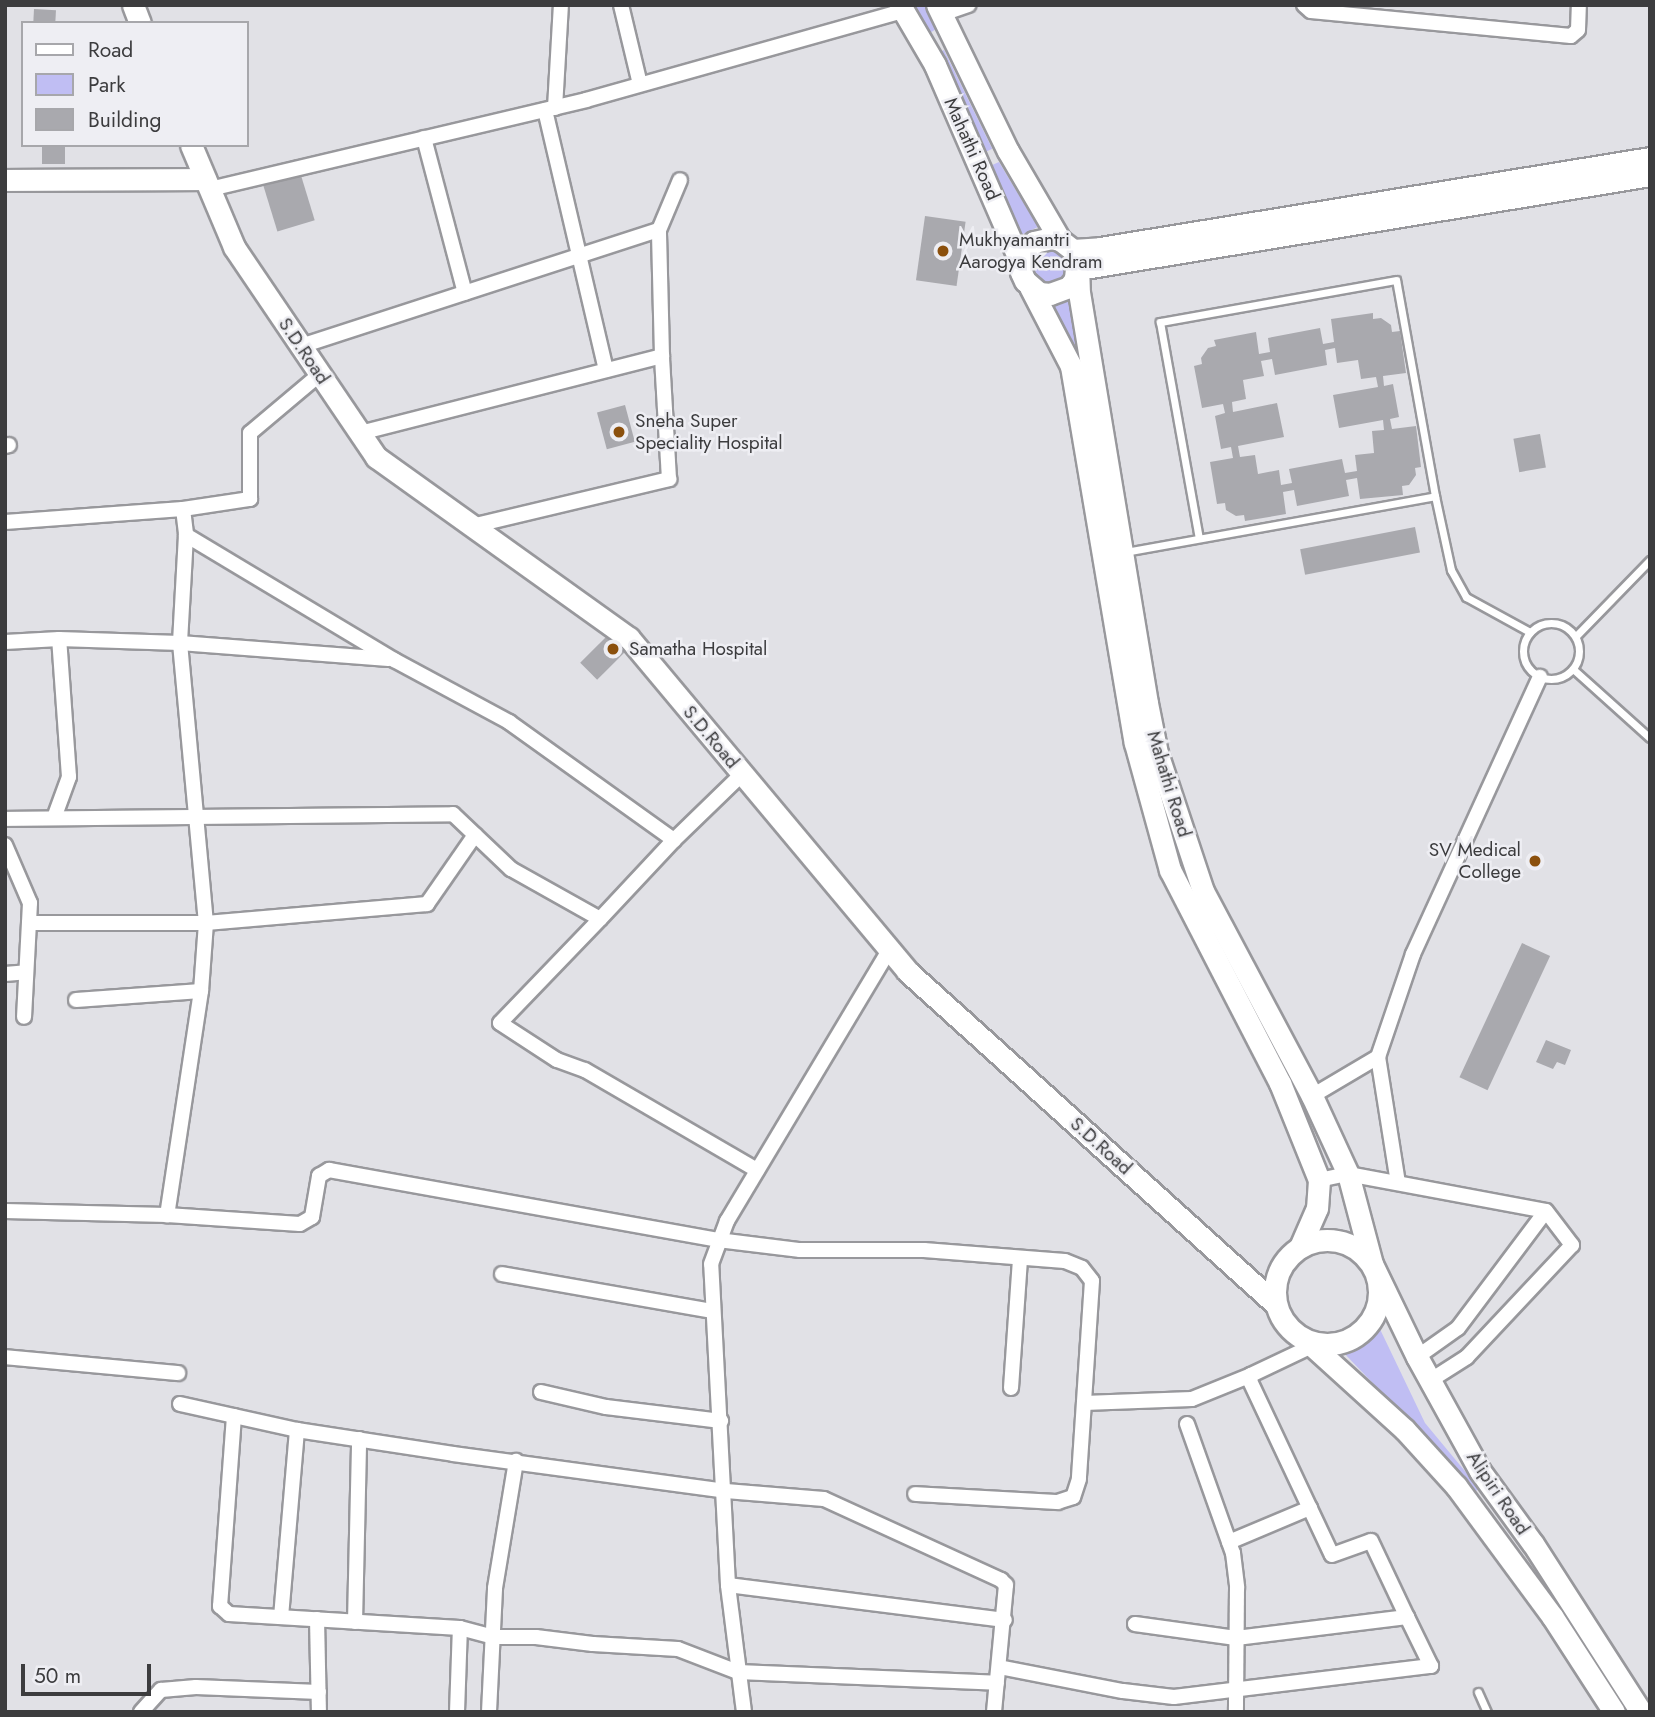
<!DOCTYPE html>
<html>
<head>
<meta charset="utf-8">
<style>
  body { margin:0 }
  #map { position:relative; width:1655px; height:1717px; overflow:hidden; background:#e1e1e6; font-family:Jost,sans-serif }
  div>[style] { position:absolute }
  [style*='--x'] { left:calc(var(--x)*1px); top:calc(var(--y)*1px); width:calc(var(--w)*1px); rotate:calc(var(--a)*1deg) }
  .green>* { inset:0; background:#c0bef3; transform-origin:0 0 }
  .round { border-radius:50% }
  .building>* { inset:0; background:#a9a9ae; transform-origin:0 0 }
  .roads { filter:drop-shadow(2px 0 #98989c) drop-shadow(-2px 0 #98989c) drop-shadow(0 2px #98989c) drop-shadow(0 -2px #98989c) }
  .lane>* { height:7px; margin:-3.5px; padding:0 3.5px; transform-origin:3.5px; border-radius:3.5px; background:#fff }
  .lane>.ring { margin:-3.5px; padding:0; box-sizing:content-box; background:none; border:7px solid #fff; border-radius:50% }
  .street>* { height:14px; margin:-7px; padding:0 7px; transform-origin:7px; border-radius:7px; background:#fff }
  .secondary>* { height:21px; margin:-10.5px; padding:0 10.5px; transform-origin:10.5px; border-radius:10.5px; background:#fff }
  .secondary>.ring { margin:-10.5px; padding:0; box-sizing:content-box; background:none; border:21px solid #fff; border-radius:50% }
  .dots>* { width:19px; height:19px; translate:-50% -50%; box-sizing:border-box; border:4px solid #eeeef3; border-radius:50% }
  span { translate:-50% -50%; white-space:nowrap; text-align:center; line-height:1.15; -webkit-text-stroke:5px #eeeef3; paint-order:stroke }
  .street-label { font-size:19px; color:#3c3c3e }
  .poi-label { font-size:19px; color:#3c3c3e }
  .left { translate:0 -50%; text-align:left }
  .right { translate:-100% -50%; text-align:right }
  .frame { position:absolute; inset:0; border:7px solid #3c3c3e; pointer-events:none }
  .legend { position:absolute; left:21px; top:21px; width:228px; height:126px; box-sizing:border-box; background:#eeeef3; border:2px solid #a7a7ab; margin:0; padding:9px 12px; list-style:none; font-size:21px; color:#3c3c3e }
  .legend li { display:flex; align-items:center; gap:14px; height:35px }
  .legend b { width:35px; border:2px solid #a7a7ab }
  .scale { position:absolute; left:21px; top:1664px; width:130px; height:32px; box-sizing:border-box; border:4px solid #3c3c3e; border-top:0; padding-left:9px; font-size:21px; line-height:24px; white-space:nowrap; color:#3c3c3e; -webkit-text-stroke:5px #eeeef3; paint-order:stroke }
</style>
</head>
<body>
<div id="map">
  <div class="green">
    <i style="clip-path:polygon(904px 5px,933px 5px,938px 28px,928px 34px)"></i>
    <i style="left:944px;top:50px;width:110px;height:8px;rotate:64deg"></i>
    <i style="clip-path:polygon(999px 162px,1038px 227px,1021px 235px,990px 166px)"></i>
    <i class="round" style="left:1030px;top:247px;width:38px;height:38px"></i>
    <i style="clip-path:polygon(1072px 298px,1084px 367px,1079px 368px,1066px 331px,1048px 304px)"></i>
    <i style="clip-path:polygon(1378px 1325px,1425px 1423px,1479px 1488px,1476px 1491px,1342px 1351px,1364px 1339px)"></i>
  </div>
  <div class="building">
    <i style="left:34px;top:9px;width:22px;height:14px;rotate:3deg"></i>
    <i style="left:42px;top:145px;width:23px;height:19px"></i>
    <i style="left:296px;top:159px;width:64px;height:39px;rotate:73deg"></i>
    <i style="left:925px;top:216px;width:41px;height:65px;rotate:8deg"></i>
    <i style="clip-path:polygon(evenodd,1373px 313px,1373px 319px,1381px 318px,1391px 325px,1392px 332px,1400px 331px,1406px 373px,1383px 376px,1384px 386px,1393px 384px,1399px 417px,1390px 419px,1392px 429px,1416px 426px,1421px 467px,1415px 468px,1416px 475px,1409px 485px,1402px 486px,1403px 495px,1360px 499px,1357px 478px,1346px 480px,1349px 496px,1297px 506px,1294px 490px,1283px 492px,1286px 514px,1245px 521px,1244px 515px,1236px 516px,1226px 510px,1225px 503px,1217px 504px,1210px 462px,1233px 458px,1231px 447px,1221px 449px,1215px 416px,1225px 413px,1223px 404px,1202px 408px,1194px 366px,1202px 364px,1201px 358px,1208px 348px,1216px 346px,1214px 340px,1256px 332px,1259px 354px,1270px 352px,1268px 338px,1320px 328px,1323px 344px,1334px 342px,1331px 319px,1373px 313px,1335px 348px,1337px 363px,1358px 360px,1361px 379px,1376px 377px,1378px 387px,1333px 395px,1339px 428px,1383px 420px,1384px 430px,1372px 431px,1374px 453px,1355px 455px,1357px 471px,1345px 473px,1342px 459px,1289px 469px,1292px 483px,1281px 485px,1279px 470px,1258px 474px,1255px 455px,1240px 457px,1238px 446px,1284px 437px,1277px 403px,1233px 412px,1232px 402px,1246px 399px,1243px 380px,1264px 376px,1261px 361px,1272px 359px,1275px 375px,1327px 365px,1325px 350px,1335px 348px)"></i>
    <i style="left:625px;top:405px;width:38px;height:29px;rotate:75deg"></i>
    <i style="left:1540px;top:434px;width:34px;height:27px;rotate:80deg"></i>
    <i style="left:1415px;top:527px;width:26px;height:117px;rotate:79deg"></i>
    <i style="left:612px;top:631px;width:24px;height:45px;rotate:45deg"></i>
    <i style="left:1522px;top:943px;width:31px;height:148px;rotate:25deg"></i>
    <i style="clip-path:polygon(1546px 1040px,1571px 1050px,1565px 1065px,1557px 1062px,1553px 1069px,1536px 1062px)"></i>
  </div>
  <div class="roads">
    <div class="lane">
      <i style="--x:1435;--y:496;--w:76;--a:77.8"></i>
      <i style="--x:1451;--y:570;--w:31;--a:61"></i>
      <i style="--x:1466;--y:597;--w:73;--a:28.7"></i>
      <i style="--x:1125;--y:552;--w:315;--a:-10.2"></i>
      <i style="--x:1435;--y:496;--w:219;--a:-100.2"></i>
      <i style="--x:1396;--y:280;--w:240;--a:169.9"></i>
      <i style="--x:1160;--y:322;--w:219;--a:79.8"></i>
      <i class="ring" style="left:1523px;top:623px;width:49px;height:49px"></i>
      <i style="--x:1576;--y:636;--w:106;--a:-45.8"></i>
      <i style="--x:1573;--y:669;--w:103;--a:41.9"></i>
      <i style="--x:1478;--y:1692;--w:22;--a:66"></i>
    </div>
    <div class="street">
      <i style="--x:621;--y:5;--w:81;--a:76.5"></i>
      <i style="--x:1304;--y:5;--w:9;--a:41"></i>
      <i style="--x:1311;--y:11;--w:261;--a:5.5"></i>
      <i style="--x:1571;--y:36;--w:9;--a:-41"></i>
      <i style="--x:1578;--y:30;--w:25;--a:-88"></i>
      <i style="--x:942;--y:14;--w:28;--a:-19"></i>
      <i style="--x:555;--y:108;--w:103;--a:-86.7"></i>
      <i style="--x:545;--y:110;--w:267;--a:76.8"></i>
      <i style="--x:424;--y:138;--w:160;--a:75.2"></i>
      <i style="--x:210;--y:189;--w:386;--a:-13.3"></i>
      <i style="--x:586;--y:100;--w:329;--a:-15.7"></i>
      <i style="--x:301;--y:346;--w:376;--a:-18"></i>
      <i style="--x:360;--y:433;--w:312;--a:-14.3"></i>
      <i style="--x:662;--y:356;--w:126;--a:-91.4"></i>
      <i style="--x:659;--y:230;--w:54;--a:-67.2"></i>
      <i style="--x:5;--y:446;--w:4;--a:-14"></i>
      <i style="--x:183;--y:509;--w:26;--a:83"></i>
      <i style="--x:186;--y:535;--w:108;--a:93.2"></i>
      <i style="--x:180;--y:643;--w:281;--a:84.7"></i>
      <i style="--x:206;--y:923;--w:68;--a:94.2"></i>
      <i style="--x:5;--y:522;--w:178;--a:-4.2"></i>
      <i style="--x:183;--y:509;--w:68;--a:-8.5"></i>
      <i style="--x:250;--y:499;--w:66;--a:-90"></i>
      <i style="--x:250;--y:433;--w:92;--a:-40.1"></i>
      <i style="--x:472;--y:526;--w:203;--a:-13.4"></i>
      <i style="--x:669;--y:479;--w:123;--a:-93.3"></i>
      <i style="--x:186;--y:535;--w:243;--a:31"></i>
      <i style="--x:394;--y:660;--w:131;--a:28.3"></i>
      <i style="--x:509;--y:722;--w:203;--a:35.6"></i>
      <i style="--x:674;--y:840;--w:95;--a:-44.1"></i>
      <i style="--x:5;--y:642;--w:54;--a:-3.2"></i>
      <i style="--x:59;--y:639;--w:121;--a:1.9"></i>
      <i style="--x:180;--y:643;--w:209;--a:4.4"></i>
      <i style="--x:54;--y:818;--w:44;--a:-69.9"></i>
      <i style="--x:69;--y:777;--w:138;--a:-94.1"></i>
      <i style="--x:5;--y:819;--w:448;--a:-0.6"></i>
      <i style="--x:453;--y:814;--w:80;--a:43.5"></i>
      <i style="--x:511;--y:869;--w:102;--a:29.3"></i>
      <i style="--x:600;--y:919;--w:108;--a:-46.9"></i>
      <i style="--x:5;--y:845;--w:63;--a:66.7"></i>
      <i style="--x:30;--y:903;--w:114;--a:93"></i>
      <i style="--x:600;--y:919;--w:144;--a:133.9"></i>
      <i style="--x:500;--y:1023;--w:68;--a:33"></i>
      <i style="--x:557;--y:1060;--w:30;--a:20"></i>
      <i style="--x:585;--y:1070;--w:199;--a:30.2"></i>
      <i style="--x:29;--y:923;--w:177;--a:0"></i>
      <i style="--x:206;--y:923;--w:222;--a:-4.9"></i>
      <i style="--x:427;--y:904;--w:84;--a:-55.2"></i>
      <i style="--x:5;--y:974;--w:21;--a:-5"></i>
      <i style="--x:76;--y:1000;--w:125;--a:-4.1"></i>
      <i style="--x:201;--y:991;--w:227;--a:98.6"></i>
      <i style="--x:1312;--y:1096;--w:77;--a:-30.6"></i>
      <i style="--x:1319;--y:1180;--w:30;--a:-12"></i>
      <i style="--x:1348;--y:1174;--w:201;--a:10.6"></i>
      <i style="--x:1546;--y:1211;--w:43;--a:52.6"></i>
      <i style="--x:1572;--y:1245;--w:154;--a:133.2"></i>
      <i style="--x:1467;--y:1357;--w:43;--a:147.4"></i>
      <i style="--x:1398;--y:1183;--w:128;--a:-99"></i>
      <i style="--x:1378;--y:1057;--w:109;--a:-71.2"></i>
      <i style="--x:1413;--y:954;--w:305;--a:-65.4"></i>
      <i style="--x:5;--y:1211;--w:162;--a:1.4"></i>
      <i style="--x:167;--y:1215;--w:133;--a:3.9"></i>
      <i style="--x:300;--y:1224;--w:14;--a:-30"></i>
      <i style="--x:312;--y:1217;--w:42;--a:-80.3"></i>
      <i style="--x:319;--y:1176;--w:12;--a:-31"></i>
      <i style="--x:329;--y:1170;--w:395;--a:10.2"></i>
      <i style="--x:718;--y:1240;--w:83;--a:7"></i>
      <i style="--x:800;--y:1250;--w:124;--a:0"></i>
      <i style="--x:924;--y:1250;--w:141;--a:4.5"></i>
      <i style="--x:1065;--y:1261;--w:18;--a:22"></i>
      <i style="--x:1082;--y:1268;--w:16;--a:52"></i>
      <i style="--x:1092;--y:1281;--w:198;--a:93.8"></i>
      <i style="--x:1079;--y:1479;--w:19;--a:108"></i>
      <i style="--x:1073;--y:1497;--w:16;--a:162"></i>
      <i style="--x:1058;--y:1502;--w:143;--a:-176.8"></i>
      <i style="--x:502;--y:1274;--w:213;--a:10"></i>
      <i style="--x:1312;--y:1346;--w:68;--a:154.6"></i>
      <i style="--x:1251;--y:1375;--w:6;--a:99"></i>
      <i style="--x:1250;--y:1381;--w:192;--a:64.8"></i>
      <i style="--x:1332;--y:1555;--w:41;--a:-19.7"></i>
      <i style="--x:1371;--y:1541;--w:84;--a:64.7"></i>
      <i style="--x:5;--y:1357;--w:174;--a:5.3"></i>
      <i style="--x:1417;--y:1357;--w:50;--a:-35.3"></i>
      <i style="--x:1458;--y:1328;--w:146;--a:-53.1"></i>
      <i style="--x:1011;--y:1388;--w:130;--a:-86"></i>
      <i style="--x:541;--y:1392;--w:67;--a:13"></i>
      <i style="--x:606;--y:1407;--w:116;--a:6.9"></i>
      <i style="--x:1084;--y:1403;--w:108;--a:-2.1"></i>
      <i style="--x:1192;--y:1399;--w:64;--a:-22.1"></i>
      <i style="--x:180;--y:1404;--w:120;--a:12.5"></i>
      <i style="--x:297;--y:1430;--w:158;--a:8.7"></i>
      <i style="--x:453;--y:1454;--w:275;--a:7.7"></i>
      <i style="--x:726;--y:1491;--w:98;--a:4.7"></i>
      <i style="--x:824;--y:1499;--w:195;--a:24.6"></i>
      <i style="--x:1001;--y:1580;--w:7;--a:45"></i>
      <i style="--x:1006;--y:1585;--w:128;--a:95.4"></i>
      <i style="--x:234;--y:1416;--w:191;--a:94.2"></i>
      <i style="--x:220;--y:1606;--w:12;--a:42"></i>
      <i style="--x:229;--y:1614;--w:231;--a:3.5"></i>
      <i style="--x:460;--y:1628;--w:34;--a:15"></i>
      <i style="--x:493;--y:1637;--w:43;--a:0"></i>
      <i style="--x:536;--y:1637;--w:57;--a:7"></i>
      <i style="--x:593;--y:1644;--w:85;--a:3.4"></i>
      <i style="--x:678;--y:1649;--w:64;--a:21"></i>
      <i style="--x:738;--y:1672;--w:259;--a:2.4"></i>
      <i style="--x:1187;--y:1424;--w:137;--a:70.4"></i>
      <i style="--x:1233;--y:1553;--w:35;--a:83"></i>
      <i style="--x:1237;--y:1588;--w:124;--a:90.5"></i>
      <i style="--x:1229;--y:1542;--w:88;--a:-22.8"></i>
      <i style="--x:728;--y:1585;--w:279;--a:7.2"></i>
      <i style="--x:281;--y:1617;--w:188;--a:-85.1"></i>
      <i style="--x:317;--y:1619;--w:93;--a:88.8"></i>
      <i style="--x:355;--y:1622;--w:183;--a:-88.7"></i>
      <i style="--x:999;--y:1667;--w:126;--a:11"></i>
      <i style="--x:1123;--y:1691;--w:51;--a:6.7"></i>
      <i style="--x:1174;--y:1697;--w:259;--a:-6.9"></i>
      <i style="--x:1431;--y:1666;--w:55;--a:-116.1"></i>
      <i style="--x:1407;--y:1617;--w:172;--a:173"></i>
      <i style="--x:1236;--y:1638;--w:102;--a:-172.1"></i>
      <i style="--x:141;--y:1712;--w:30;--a:-48"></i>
      <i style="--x:161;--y:1690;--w:35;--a:-5"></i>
      <i style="--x:196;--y:1687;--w:123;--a:2.3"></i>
      <i style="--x:457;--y:1712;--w:84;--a:-88"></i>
      <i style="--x:489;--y:1712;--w:124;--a:-87.2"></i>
      <i style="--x:495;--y:1588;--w:129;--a:-80.6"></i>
      <i style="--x:744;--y:1712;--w:128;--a:-97.2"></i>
      <i style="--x:728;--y:1585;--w:321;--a:-93"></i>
      <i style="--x:711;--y:1264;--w:46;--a:-69.6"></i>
      <i style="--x:727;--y:1221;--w:316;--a:-59.1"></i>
    </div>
    <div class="secondary">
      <i style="--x:133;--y:5;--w:19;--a:69"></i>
      <i style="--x:900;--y:5;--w:69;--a:59.7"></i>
      <i style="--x:935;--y:65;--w:217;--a:66.6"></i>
      <i style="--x:937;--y:5;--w:162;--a:64.1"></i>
      <i style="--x:1008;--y:151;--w:103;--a:59.7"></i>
      <i style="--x:1060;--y:240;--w:16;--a:38"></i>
      <i style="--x:1073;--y:250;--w:10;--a:66"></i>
      <i style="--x:1077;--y:259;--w:20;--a:96"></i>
      <i style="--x:1075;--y:279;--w:10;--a:127"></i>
      <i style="--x:1069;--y:287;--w:20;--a:160"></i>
      <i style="--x:1050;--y:294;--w:11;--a:-175"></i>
      <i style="--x:1039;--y:293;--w:18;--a:-139"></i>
      <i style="--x:1025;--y:281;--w:10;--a:-114"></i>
      <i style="--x:1021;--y:272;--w:17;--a:-83"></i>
      <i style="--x:1023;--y:255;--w:17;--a:-50"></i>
      <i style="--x:1034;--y:242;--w:17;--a:-13"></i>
      <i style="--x:1051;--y:238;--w:9;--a:13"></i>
      <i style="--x:191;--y:145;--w:111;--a:67.1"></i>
      <i style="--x:234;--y:247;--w:254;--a:55.9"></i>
      <i style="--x:376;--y:457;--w:311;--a:35.6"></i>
      <i style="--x:629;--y:638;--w:434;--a:50.1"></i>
      <i style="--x:907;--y:971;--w:497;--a:42.1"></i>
      <i style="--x:5;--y:180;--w:200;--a:-0.3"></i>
      <i style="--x:1073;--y:250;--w:27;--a:-4"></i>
      <i style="--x:1100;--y:248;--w:557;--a:-9.29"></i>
      <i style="--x:1030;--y:287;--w:89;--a:62.6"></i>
      <i style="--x:1071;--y:366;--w:382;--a:80.4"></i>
      <i style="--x:1135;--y:743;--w:132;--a:74.6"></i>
      <i style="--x:1170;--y:870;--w:240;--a:62.7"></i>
      <i style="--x:1280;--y:1083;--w:105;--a:68.1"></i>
      <i style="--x:1319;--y:1180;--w:28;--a:94"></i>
      <i style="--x:1317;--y:1208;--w:43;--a:113.6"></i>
      <i class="ring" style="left:1275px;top:1240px;width:83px;height:83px"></i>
      <i style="--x:1307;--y:1341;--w:132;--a:42.2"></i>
      <i style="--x:1405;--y:1430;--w:76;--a:47.7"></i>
      <i style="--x:1456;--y:1486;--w:162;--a:53.6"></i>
      <i style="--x:1552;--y:1616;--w:114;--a:57.1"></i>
      <i style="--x:1641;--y:1712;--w:200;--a:-122.7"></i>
      <i style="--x:1533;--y:1544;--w:90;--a:-126"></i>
      <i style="--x:1480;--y:1471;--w:130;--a:-118.9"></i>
      <i style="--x:1417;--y:1357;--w:103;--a:-115.8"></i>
      <i style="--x:1372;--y:1264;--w:93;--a:-104.9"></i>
      <i style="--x:1348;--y:1174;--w:86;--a:-114.8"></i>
      <i style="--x:1312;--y:1096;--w:232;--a:-118"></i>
      <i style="--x:1203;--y:891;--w:145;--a:-108.4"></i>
      <i style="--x:1157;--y:753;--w:51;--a:-101.3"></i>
      <i style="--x:1147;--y:703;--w:415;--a:-99.4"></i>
      <i style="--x:1079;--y:294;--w:25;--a:-92"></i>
      <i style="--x:1078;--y:269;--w:580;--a:-9.33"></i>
    </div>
  </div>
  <div class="dots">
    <i style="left:943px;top:251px;background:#8b500d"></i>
    <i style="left:619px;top:432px;background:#8b500d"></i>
    <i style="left:613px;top:649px;background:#8b500d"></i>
    <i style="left:1535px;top:861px;background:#8b500d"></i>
  </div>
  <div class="street-label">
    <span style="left:972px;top:149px;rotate:66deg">Mahathi Road</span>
    <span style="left:304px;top:351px;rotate:56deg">S.D.Road</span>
    <span style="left:711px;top:737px;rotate:50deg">S.D.Road</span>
    <span style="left:1169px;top:784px;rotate:73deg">Mahathi Road</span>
    <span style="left:1101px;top:1146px;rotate:42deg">S.D.Road</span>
    <span style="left:1498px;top:1493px;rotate:56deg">Alipiri Road</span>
  </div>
  <div class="poi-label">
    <span class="left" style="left:959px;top:251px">Mukhyamantri<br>Aarogya Kendram</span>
    <span class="left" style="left:635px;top:432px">Sneha Super<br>Speciality Hospital</span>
    <span class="left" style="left:629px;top:649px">Samatha Hospital</span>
    <span class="right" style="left:1521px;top:861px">SV Medical<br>College</span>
  </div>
  <div class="frame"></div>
  <ul class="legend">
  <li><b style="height:9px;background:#fff"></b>Road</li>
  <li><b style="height:19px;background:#c0bef3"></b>Park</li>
  <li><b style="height:19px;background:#a9a9ae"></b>Building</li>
  </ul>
  <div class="scale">50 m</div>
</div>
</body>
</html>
